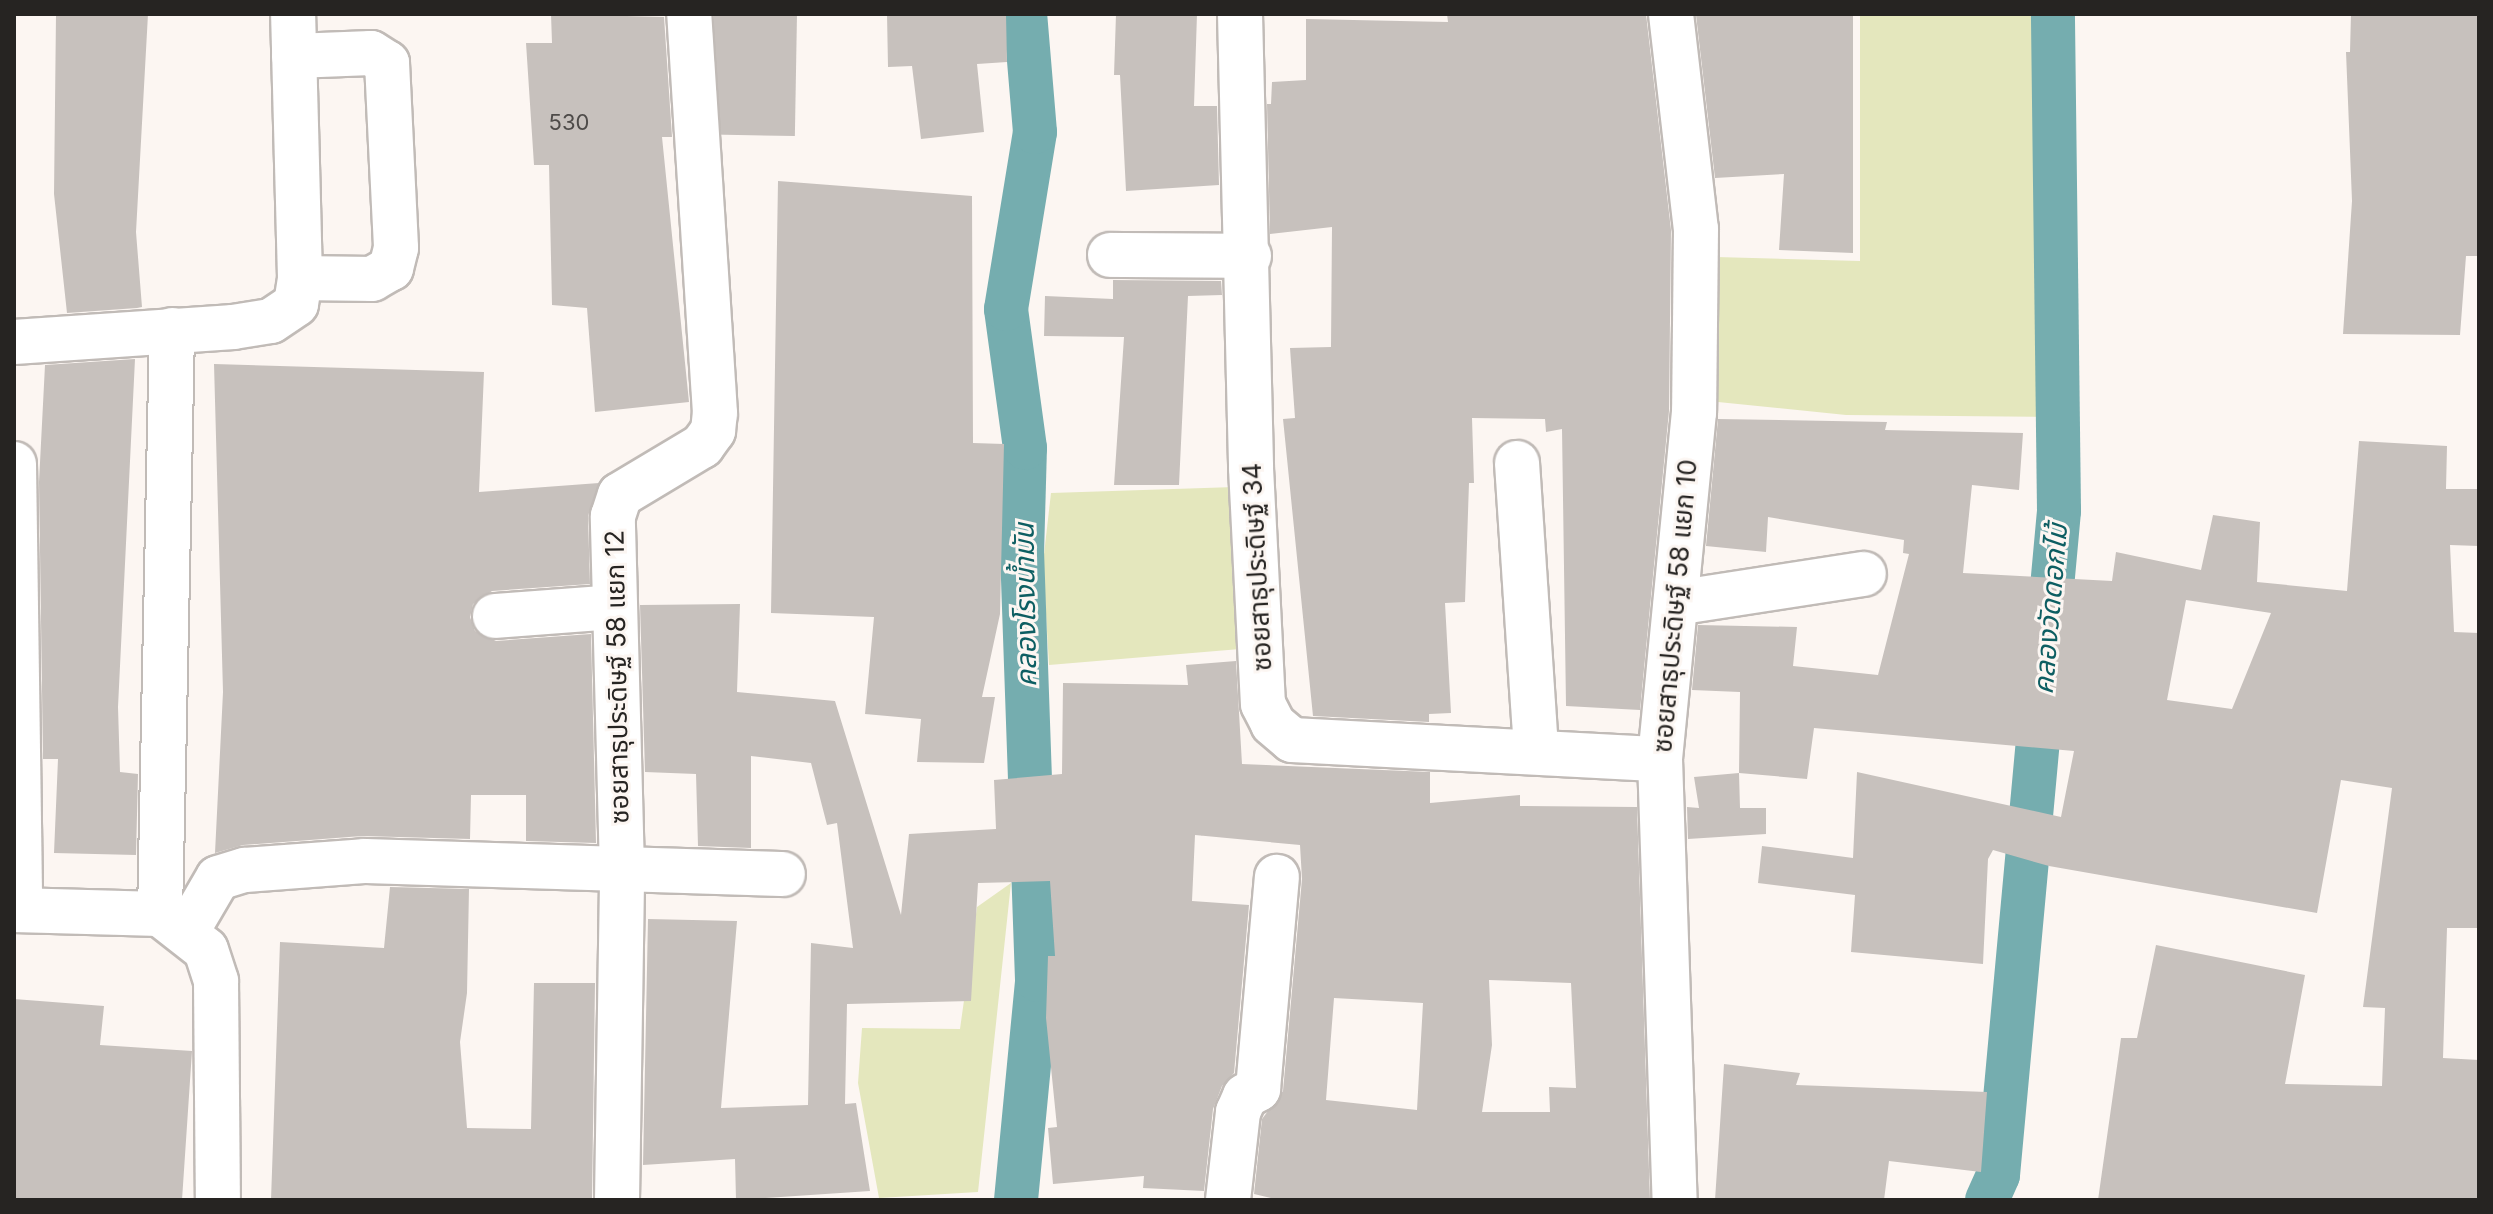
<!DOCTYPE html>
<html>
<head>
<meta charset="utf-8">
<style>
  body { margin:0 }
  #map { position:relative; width:2493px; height:1214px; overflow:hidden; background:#fcf6f2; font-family:Inter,"Noto Sans Thai",sans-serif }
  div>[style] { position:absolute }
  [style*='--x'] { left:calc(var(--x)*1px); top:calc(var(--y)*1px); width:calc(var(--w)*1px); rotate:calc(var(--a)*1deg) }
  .green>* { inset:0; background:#e4e7bd }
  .canal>* { height:44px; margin:-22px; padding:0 22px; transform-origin:22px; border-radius:22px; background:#75adaf }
  .building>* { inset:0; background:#c7c1bd; transform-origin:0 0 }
  .roads { filter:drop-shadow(2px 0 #c1bbb7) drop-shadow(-2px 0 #c1bbb7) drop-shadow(0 2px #c1bbb7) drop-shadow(0 -2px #c1bbb7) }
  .minor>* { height:44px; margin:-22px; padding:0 22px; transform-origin:22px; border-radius:22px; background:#fff }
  span { translate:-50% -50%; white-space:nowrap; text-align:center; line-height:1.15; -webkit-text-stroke:6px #fcf6f2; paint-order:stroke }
  .number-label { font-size:22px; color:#4e4b49 }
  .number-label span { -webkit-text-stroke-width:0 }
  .street-label { font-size:26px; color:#262422 }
  .water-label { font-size:28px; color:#0d5e62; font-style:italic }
  .frame { position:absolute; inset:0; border:16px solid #262422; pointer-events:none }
</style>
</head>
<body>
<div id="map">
  <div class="green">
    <i style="clip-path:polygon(1860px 14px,2050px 14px,2047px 417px,1846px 415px,1718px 402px,1716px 257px,1860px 261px)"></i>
    <i style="clip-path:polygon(1235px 487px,1240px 649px,1049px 665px,1043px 563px,1051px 493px)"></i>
    <i style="clip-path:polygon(1011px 883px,978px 1192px,879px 1198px,858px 1083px,862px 1028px,960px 1029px,977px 907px)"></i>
  </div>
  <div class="canal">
    <i style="--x:1016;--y:1200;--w:221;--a:-84.5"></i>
    <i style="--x:1037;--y:980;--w:426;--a:-92"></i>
    <i style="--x:1022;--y:554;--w:106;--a:-88.4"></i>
    <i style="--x:1025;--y:448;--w:140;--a:-97.8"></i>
    <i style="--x:1006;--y:309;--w:179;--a:-80.7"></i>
    <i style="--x:1035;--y:132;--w:118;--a:-94.8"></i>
    <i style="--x:1987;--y:1200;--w:27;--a:-66"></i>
    <i style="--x:1998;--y:1175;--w:667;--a:-84.75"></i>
    <i style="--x:2059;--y:511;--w:497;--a:-90.7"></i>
  </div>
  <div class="building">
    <i style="clip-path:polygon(56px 14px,148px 14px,136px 232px,142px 307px,137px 308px,67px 313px,54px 194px)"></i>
    <i style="clip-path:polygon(551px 14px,664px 17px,672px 137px,662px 137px,689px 402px,595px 412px,587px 308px,552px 305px,549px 165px,534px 165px,526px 43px,552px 43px)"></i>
    <i style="left:797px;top:14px;width:122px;height:83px;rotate:91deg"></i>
    <i style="clip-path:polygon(887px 14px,1006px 14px,1007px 62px,977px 64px,984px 132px,921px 139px,912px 66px,888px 67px)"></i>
    <i style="clip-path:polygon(1116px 14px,1197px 14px,1194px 106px,1217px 106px,1219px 185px,1126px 191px,1120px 75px,1114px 75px)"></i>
    <i style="clip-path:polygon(1447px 14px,1646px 14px,1671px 230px,1669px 411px,1640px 710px,1566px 706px,1562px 429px,1546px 432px,1545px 419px,1472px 418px,1474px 483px,1469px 483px,1465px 602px,1445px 603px,1451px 713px,1429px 714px,1429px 722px,1313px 716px,1283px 419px,1295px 418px,1290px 348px,1331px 347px,1332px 227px,1270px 234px,1267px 104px,1271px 104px,1272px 82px,1306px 80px,1306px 19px,1448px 22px)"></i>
    <i style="clip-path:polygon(1853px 14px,1853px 253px,1779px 250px,1784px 174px,1715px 178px,1696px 15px)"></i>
    <i style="clip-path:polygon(2351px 14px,2479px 14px,2479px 256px,2466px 256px,2460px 335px,2343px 334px,2352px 201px,2346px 52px,2350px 52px)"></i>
    <i style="clip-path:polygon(778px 181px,972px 196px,973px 443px,1004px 444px,1000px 614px,982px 697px,995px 697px,984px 763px,917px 762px,921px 719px,865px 714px,874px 617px,771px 613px)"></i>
    <i style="clip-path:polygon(1113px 280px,1221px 281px,1222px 295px,1188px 296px,1179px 485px,1114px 485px,1124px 337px,1044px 336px,1045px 296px,1113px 299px)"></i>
    <i style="clip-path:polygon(135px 359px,118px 707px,120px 772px,138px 774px,136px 855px,54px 853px,58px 759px,43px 759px,39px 482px,45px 365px)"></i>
    <i style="clip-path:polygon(214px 364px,484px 372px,479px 492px,599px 483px,588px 516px,590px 584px,492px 591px,473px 604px,470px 617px,475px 631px,496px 641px,591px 634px,596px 843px,526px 841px,526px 795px,471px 795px,470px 839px,362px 836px,243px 845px,215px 853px,223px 692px)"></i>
    <i style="clip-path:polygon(evenodd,1718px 419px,1887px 422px,1885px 430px,2023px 433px,2019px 490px,1972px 485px,1963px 573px,2112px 581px,2116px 552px,2201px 570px,2213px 515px,2260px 522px,2257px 582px,2347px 591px,2359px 441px,2447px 446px,2446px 489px,2479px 489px,2479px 546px,2450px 545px,2454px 632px,2479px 633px,2479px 928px,2447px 928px,2443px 1058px,2479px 1060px,2479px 1200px,2098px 1200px,2121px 1038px,2137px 1038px,2156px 945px,2305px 975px,2285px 1084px,2382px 1086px,2385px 1008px,2363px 1007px,2392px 788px,2341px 780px,2317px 913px,2049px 866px,1993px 850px,1988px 859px,1983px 964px,1851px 952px,1855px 895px,1758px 883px,1762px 846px,1853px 858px,1857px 772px,2061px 817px,2074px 751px,1814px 728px,1807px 779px,1739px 773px,1740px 692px,1692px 690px,1698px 625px,1797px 627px,1793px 666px,1878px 675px,1909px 554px,1903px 553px,1904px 540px,1768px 517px,1766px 552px,1706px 546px,1718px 419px,2186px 600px,2271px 613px,2232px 709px,2167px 700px,2186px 600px)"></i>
    <i style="clip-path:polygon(evenodd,740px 604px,737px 692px,835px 701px,901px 915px,909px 834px,996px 829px,994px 780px,1062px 774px,1063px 683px,1188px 685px,1186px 665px,1236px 661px,1242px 764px,1430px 772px,1430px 803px,1520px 795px,1520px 806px,1637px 807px,1650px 1200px,1280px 1200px,1254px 1194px,1262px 1119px,1283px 1091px,1302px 879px,1300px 845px,1195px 835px,1192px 901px,1249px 905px,1234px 1073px,1222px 1086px,1213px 1109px,1204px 1191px,1143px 1188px,1144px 1176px,1053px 1184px,1048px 1128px,1057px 1127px,1046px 1018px,1048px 956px,1055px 956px,1050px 881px,978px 883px,971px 1001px,847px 1004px,845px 1104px,856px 1103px,870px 1191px,736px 1200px,735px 1159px,643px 1165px,648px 919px,737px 921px,721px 1108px,808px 1105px,811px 943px,853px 948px,837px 823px,827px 825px,811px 763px,751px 756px,751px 848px,698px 846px,696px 774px,645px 772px,640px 605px,740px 604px,1489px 980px,1571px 983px,1576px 1088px,1549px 1087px,1550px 1112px,1482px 1112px,1492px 1045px,1489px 980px,740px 604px,1334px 998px,1423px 1003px,1417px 1110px,1326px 1100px,1334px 998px)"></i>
    <i style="clip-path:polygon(1739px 773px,1740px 808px,1766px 808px,1766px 834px,1688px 839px,1687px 807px,1699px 808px,1694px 777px)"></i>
    <i style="clip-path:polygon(390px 887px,469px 889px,467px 993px,460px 1042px,467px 1128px,531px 1129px,534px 983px,595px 983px,592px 1200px,271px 1200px,280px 942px,384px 948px)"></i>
    <i style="clip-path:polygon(14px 999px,104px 1006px,100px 1045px,192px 1051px,182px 1200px,14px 1200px)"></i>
    <i style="clip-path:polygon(1724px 1064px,1800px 1073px,1796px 1085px,1987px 1092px,1981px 1172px,1889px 1161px,1884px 1200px,1715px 1200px)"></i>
  </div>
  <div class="roads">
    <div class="minor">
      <i style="--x:1240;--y:14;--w:454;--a:88.6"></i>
      <i style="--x:1251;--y:468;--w:236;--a:87.1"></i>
      <i style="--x:1263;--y:704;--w:22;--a:63"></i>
      <i style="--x:1273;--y:724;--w:25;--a:40"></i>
      <i style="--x:1292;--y:740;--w:368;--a:3"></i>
      <i style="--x:1671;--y:14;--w:216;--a:83.4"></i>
      <i style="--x:1696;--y:229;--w:183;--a:90.6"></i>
      <i style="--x:1694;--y:412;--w:349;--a:95.6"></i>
      <i style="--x:1660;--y:759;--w:441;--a:88.1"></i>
      <i style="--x:294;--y:56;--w:77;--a:-2.2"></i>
      <i style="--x:371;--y:53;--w:19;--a:32"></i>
      <i style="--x:387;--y:63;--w:185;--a:87.2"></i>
      <i style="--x:396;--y:248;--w:21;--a:104"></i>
      <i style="--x:391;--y:268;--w:22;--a:150"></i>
      <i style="--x:372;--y:279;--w:72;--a:-179.2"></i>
      <i style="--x:1110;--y:255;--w:139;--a:0.4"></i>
      <i style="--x:14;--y:342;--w:220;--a:-3.9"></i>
      <i style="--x:233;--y:327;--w:38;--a:-9"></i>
      <i style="--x:271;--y:321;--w:30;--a:-34"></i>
      <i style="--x:296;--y:304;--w:26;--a:-81"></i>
      <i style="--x:300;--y:278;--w:264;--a:-91.5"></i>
      <i style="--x:1517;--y:463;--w:289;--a:86.2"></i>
      <i style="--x:14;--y:464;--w:446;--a:89.2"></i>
      <i style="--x:1676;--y:603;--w:190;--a:-8.8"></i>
      <i style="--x:495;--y:616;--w:120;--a:-4.3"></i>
      <i style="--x:14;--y:910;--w:146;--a:1.6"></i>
      <i style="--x:160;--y:914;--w:58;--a:38"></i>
      <i style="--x:206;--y:950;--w:33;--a:72"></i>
      <i style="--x:216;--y:981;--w:219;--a:89.5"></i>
      <i style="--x:160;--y:914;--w:584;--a:-88.82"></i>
      <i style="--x:187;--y:931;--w:61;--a:-59.7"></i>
      <i style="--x:218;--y:878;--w:28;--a:-17"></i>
      <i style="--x:245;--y:870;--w:119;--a:-4.3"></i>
      <i style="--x:364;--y:861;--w:419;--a:1.8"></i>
      <i style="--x:617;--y:1200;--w:330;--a:-89.1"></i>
      <i style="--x:622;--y:870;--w:354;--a:-91.5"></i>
      <i style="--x:613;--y:516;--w:22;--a:-72"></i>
      <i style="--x:620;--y:495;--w:96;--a:-30.9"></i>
      <i style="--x:702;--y:446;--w:19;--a:-54"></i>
      <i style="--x:713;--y:431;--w:18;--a:-84"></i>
      <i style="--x:715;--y:413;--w:400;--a:-93.7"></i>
      <i style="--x:1228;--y:1200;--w:89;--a:-83.5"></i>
      <i style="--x:1238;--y:1112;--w:17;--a:-66"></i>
      <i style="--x:1245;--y:1096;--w:15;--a:-28"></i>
      <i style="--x:1258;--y:1089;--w:213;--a:-84.9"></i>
    </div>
  </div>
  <div class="number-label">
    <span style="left:569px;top:123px">530</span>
  </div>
  <div class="street-label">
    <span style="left:1257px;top:567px;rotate:-93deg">ซอยสาธุประดิษฐ์ 34</span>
    <span style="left:1675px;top:606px;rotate:-85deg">ซอยสาธุประดิษฐ์ 58 แยก 10</span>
    <span style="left:617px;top:677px;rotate:-91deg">ซอยสาธุประดิษฐ์ 58 แยก 12</span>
  </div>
  <div class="water-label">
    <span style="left:1025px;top:605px;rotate:-91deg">คลองโรงน้ำมัน</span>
    <span style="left:2050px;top:609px;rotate:-85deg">คลองวัดดอกไม้</span>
  </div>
  <div class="frame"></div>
</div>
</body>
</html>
